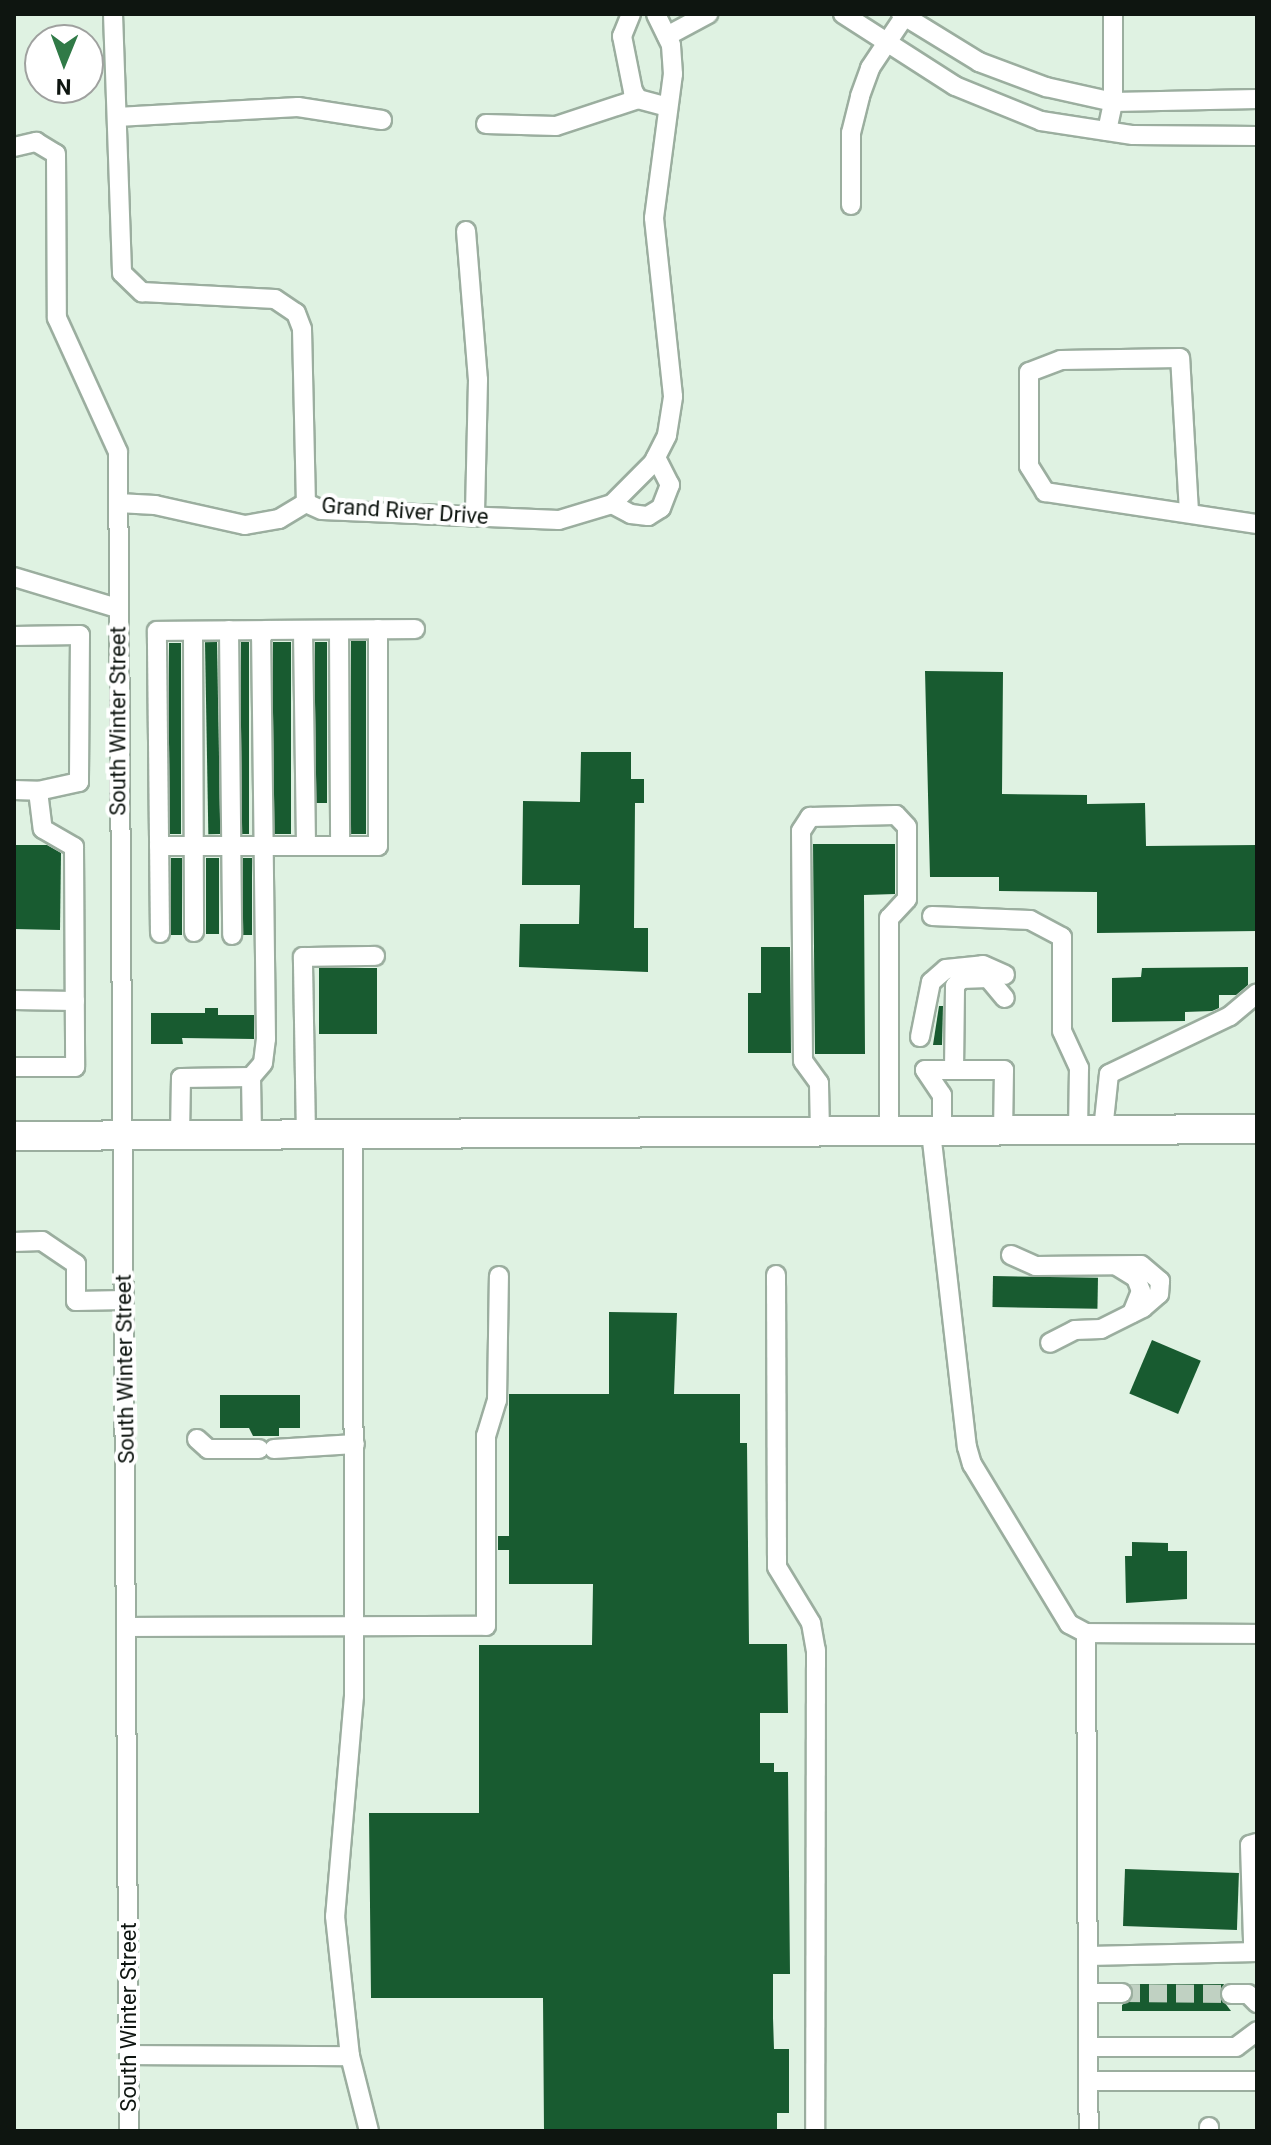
<!DOCTYPE html>
<html>
<head>
<meta charset="utf-8">
<style>
  body { margin:0 }
  #map { position:relative; width:1271px; height:2145px; overflow:hidden; background:#dff2e2; font-family:Roboto,sans-serif }
  div>[style] { position:absolute }
  [style*='--x'] { left:calc(var(--x)*1px); top:calc(var(--y)*1px); width:calc(var(--w)*1px); rotate:calc(var(--a)*1deg) }
  .building>* { inset:0; background:#185b30; transform-origin:0 0 }
  .minor-tunnel>* { height:18px; margin-top:-9px; transform-origin:0; background:repeating-linear-gradient(90deg,#c0d1c2 0 18px,transparent 0 27px) }
  .roads { filter:drop-shadow(2px 0 #9bae9f) drop-shadow(-2px 0 #9bae9f) drop-shadow(0 2px #9bae9f) drop-shadow(0 -2px #9bae9f) }
  .minor>* { height:18px; margin:-9px; padding:0 9px; transform-origin:9px; border-radius:9px; background:#fff }
  .highway>* { height:28px; margin:-14px; padding:0 14px; transform-origin:14px; border-radius:14px; background:#fff }
  span { translate:-50% -50%; white-space:nowrap; text-align:center; line-height:1.15; -webkit-text-stroke:8px #fff; paint-order:stroke }
  .street-label { font-size:22px; color:#0e1510 }
  .frame { position:absolute; inset:0; border:16px solid #0e1510; pointer-events:none }
  .north { position:absolute; left:24px; top:24px; width:80px; height:80px; box-sizing:border-box; background:#fff; border:2px solid #9fa19f; border-radius:50%; rotate:181deg; font-size:22px; font-weight:700; line-height:32px; text-align:center; color:#0e1510 }
  .north::after { content:''; display:block; margin:auto; width:28px; height:36px; background:#307a47; clip-path:polygon(50% 0,100% 100%,50% 72%,0 100%) }
</style>
</head>
<body>
<div id="map">
  <div class="building">
    <i style="left:351px;top:641px;width:15px;height:193px"></i>
    <i style="left:217px;top:642px;width:192px;height:12px;rotate:89deg"></i>
    <i style="left:241px;top:642px;width:8px;height:192px"></i>
    <i style="left:273px;top:642px;width:18px;height:192px"></i>
    <i style="left:315px;top:642px;width:12px;height:161px"></i>
    <i style="left:169px;top:643px;width:12px;height:191px"></i>
    <i style="clip-path:polygon(925px 671px,1003px 672px,1002px 794px,1087px 795px,1087px 804px,1145px 803px,1146px 846px,1257px 845px,1257px 931px,1097px 933px,1097px 892px,999px 891px,999px 877px,930px 877px)"></i>
    <i style="clip-path:polygon(581px 752px,631px 752px,631px 779px,644px 779px,644px 803px,635px 803px,634px 928px,648px 928px,648px 972px,519px 967px,520px 924px,579px 924px,580px 885px,522px 885px,523px 801px,580px 802px)"></i>
    <i style="clip-path:polygon(813px 844px,895px 844px,895px 894px,864px 895px,865px 1054px,815px 1054px)"></i>
    <i style="clip-path:polygon(14px 845px,47px 845px,61px 853px,60px 930px,14px 929px)"></i>
    <i style="left:171px;top:858px;width:11px;height:77px"></i>
    <i style="left:206px;top:858px;width:13px;height:76px"></i>
    <i style="left:243px;top:858px;width:9px;height:77px"></i>
    <i style="clip-path:polygon(761px 947px,790px 947px,791px 1053px,748px 1053px,748px 993px,761px 993px)"></i>
    <i style="clip-path:polygon(1248px 967px,1248px 985px,1236px 995px,1219px 995px,1219px 1008px,1212px 1011px,1185px 1012px,1185px 1021px,1112px 1022px,1112px 978px,1141px 977px,1142px 968px)"></i>
    <i style="left:377px;top:968px;width:66px;height:58px;rotate:90deg"></i>
    <i style="clip-path:polygon(939px 1006px,943px 1006px,942px 1045px,933px 1045px)"></i>
    <i style="clip-path:polygon(205px 1008px,218px 1008px,218px 1015px,254px 1015px,254px 1039px,182px 1038px,183px 1044px,151px 1044px,151px 1013px,205px 1013px)"></i>
    <i style="left:993px;top:1276px;width:105px;height:31px;rotate:1deg"></i>
    <i style="clip-path:polygon(609px 1312px,677px 1313px,674px 1394px,740px 1394px,740px 1443px,747px 1443px,749px 1644px,787px 1644px,788px 1713px,760px 1713px,760px 1763px,774px 1763px,774px 1772px,788px 1772px,790px 1974px,773px 1974px,773px 2018px,774px 2049px,789px 2049px,789px 2113px,777px 2113px,777px 2131px,544px 2131px,543px 1998px,371px 1998px,369px 1813px,479px 1813px,479px 1645px,592px 1645px,593px 1584px,509px 1584px,509px 1550px,498px 1550px,498px 1536px,509px 1536px,509px 1394px,609px 1394px)"></i>
    <i style="left:1152px;top:1340px;width:53px;height:58px;rotate:23deg"></i>
    <i style="clip-path:polygon(220px 1395px,300px 1395px,300px 1428px,279px 1428px,279px 1436px,253px 1436px,249px 1428px,220px 1428px)"></i>
    <i style="clip-path:polygon(1132px 1542px,1168px 1543px,1168px 1551px,1187px 1551px,1187px 1599px,1126px 1603px,1125px 1556px,1132px 1556px)"></i>
    <i style="left:1125px;top:1869px;width:114px;height:57px;rotate:2deg"></i>
    <i style="clip-path:polygon(1130px 1984px,1224px 1984px,1219px 1995px,1231px 2011px,1122px 2011px,1122px 2005px,1133px 1998px)"></i>
  </div>
  <div class="minor-tunnel">
    <i style="--x:1122;--y:1993;--w:109;--a:0.5"></i>
  </div>
  <div class="roads">
    <div class="minor">
      <i style="--x:113;--y:14;--w:259;--a:88"></i>
      <i style="--x:122;--y:273;--w:28;--a:44"></i>
      <i style="--x:142;--y:292;--w:133;--a:3"></i>
      <i style="--x:275;--y:299;--w:25;--a:34"></i>
      <i style="--x:296;--y:313;--w:17;--a:69"></i>
      <i style="--x:302;--y:329;--w:174;--a:88.7"></i>
      <i style="--x:306;--y:503;--w:17;--a:24"></i>
      <i style="--x:322;--y:510;--w:237;--a:2.4"></i>
      <i style="--x:559;--y:520;--w:55;--a:-16.8"></i>
      <i style="--x:612;--y:504;--w:58;--a:-45"></i>
      <i style="--x:653;--y:463;--w:31;--a:-63"></i>
      <i style="--x:667;--y:435;--w:39;--a:-81"></i>
      <i style="--x:673;--y:396;--w:179;--a:-96.1"></i>
      <i style="--x:654;--y:218;--w:145;--a:-82.5"></i>
      <i style="--x:673;--y:74;--w:29;--a:-94"></i>
      <i style="--x:671;--y:45;--w:34;--a:-116"></i>
      <i style="--x:631;--y:14;--w:24;--a:112"></i>
      <i style="--x:622;--y:36;--w:56;--a:78.7"></i>
      <i style="--x:633;--y:91;--w:9;--a:58"></i>
      <i style="--x:638;--y:99;--w:31;--a:15"></i>
      <i style="--x:843;--y:14;--w:133;--a:32.7"></i>
      <i style="--x:955;--y:86;--w:93;--a:22.1"></i>
      <i style="--x:1041;--y:121;--w:93;--a:8.7"></i>
      <i style="--x:1133;--y:135;--w:124;--a:0.5"></i>
      <i style="--x:901;--y:14;--w:92;--a:31.6"></i>
      <i style="--x:979;--y:62;--w:72;--a:20.5"></i>
      <i style="--x:1046;--y:87;--w:69;--a:12.6"></i>
      <i style="--x:1113;--y:102;--w:144;--a:-1.2"></i>
      <i style="--x:667;--y:36;--w:47;--a:-28.2"></i>
      <i style="--x:117;--y:117;--w:181;--a:-3.2"></i>
      <i style="--x:298;--y:107;--w:85;--a:8.8"></i>
      <i style="--x:486;--y:124;--w:70;--a:1.6"></i>
      <i style="--x:556;--y:126;--w:86;--a:-18.2"></i>
      <i style="--x:1107;--y:131;--w:30;--a:-78"></i>
      <i style="--x:1113;--y:102;--w:88;--a:-90"></i>
      <i style="--x:14;--y:147;--w:23;--a:-13"></i>
      <i style="--x:36;--y:142;--w:23;--a:31"></i>
      <i style="--x:56;--y:154;--w:164;--a:89.7"></i>
      <i style="--x:57;--y:318;--w:147;--a:65.5"></i>
      <i style="--x:118;--y:452;--w:1679;--a:89.62"></i>
      <i style="--x:851;--y:205;--w:72;--a:-90"></i>
      <i style="--x:851;--y:133;--w:38;--a:-76"></i>
      <i style="--x:860;--y:96;--w:30;--a:-70"></i>
      <i style="--x:870;--y:68;--w:65;--a:-56.3"></i>
      <i style="--x:466;--y:231;--w:149;--a:85.4"></i>
      <i style="--x:478;--y:380;--w:136;--a:91.3"></i>
      <i style="--x:118;--y:503;--w:37;--a:3"></i>
      <i style="--x:155;--y:505;--w:92;--a:12.5"></i>
      <i style="--x:245;--y:525;--w:35;--a:-10"></i>
      <i style="--x:279;--y:519;--w:31;--a:-31"></i>
      <i style="--x:612;--y:504;--w:21;--a:28"></i>
      <i style="--x:631;--y:514;--w:17;--a:7"></i>
      <i style="--x:648;--y:516;--w:15;--a:-32"></i>
      <i style="--x:661;--y:508;--w:25;--a:-69"></i>
      <i style="--x:670;--y:485;--w:31;--a:-117"></i>
      <i style="--x:1189;--y:512;--w:154;--a:-93.3"></i>
      <i style="--x:1180;--y:358;--w:119;--a:179"></i>
      <i style="--x:1061;--y:360;--w:34;--a:159"></i>
      <i style="--x:1029;--y:372;--w:94;--a:90"></i>
      <i style="--x:1029;--y:466;--w:31;--a:58"></i>
      <i style="--x:1045;--y:492;--w:214;--a:8.6"></i>
      <i style="--x:14;--y:577;--w:108;--a:16.8"></i>
      <i style="--x:229;--y:630;--w:305;--a:89.4"></i>
      <i style="--x:303;--y:630;--w:216;--a:89.2"></i>
      <i style="--x:339;--y:630;--w:216;--a:89.7"></i>
      <i style="--x:193;--y:631;--w:301;--a:89.8"></i>
      <i style="--x:14;--y:636;--w:66;--a:-0.9"></i>
      <i style="--x:80;--y:635;--w:147;--a:90.4"></i>
      <i style="--x:79;--y:782;--w:42;--a:167.6"></i>
      <i style="--x:38;--y:791;--w:38;--a:83"></i>
      <i style="--x:43;--y:829;--w:36;--a:30"></i>
      <i style="--x:74;--y:847;--w:220;--a:89.7"></i>
      <i style="--x:75;--y:1067;--w:61;--a:180"></i>
      <i style="--x:14;--y:790;--w:24;--a:2"></i>
      <i style="--x:159;--y:846;--w:219;--a:0"></i>
      <i style="--x:378;--y:846;--w:217;--a:-90"></i>
      <i style="--x:932;--y:916;--w:98;--a:2.3"></i>
      <i style="--x:1030;--y:920;--w:36;--a:28"></i>
      <i style="--x:1062;--y:937;--w:94;--a:90"></i>
      <i style="--x:1062;--y:1031;--w:41;--a:65.3"></i>
      <i style="--x:1079;--y:1068;--w:63;--a:90.9"></i>
      <i style="--x:160;--y:933;--w:302;--a:-90.6"></i>
      <i style="--x:157;--y:631;--w:109;--a:-0.5"></i>
      <i style="--x:14;--y:1000;--w:61;--a:0.9"></i>
      <i style="--x:920;--y:1037;--w:56;--a:-78.7"></i>
      <i style="--x:931;--y:982;--w:20;--a:-41"></i>
      <i style="--x:946;--y:969;--w:37;--a:-6"></i>
      <i style="--x:983;--y:965;--w:24;--a:24"></i>
      <i style="--x:925;--y:1070;--w:79;--a:0"></i>
      <i style="--x:1004;--y:1070;--w:61;--a:90.9"></i>
      <i style="--x:925;--y:1070;--w:30;--a:56"></i>
      <i style="--x:942;--y:1095;--w:37;--a:90"></i>
      <i style="--x:954;--y:1070;--w:84;--a:-89.3"></i>
      <i style="--x:955;--y:986;--w:9;--a:-49"></i>
      <i style="--x:961;--y:979;--w:27;--a:-2"></i>
      <i style="--x:988;--y:978;--w:26;--a:50"></i>
      <i style="--x:251;--y:1077;--w:18;--a:-49"></i>
      <i style="--x:263;--y:1063;--w:24;--a:-83"></i>
      <i style="--x:266;--y:1039;--w:401;--a:-90.7"></i>
      <i style="--x:261;--y:638;--w:9;--a:-58"></i>
      <i style="--x:266;--y:630;--w:149;--a:-0.4"></i>
      <i style="--x:1103;--y:1130;--w:56;--a:-83.9"></i>
      <i style="--x:1109;--y:1074;--w:134;--a:-25.6"></i>
      <i style="--x:1230;--y:1016;--w:35;--a:-40"></i>
      <i style="--x:820;--y:1132;--w:49;--a:-91.2"></i>
      <i style="--x:819;--y:1083;--w:27;--a:-126"></i>
      <i style="--x:803;--y:1061;--w:230;--a:-90.5"></i>
      <i style="--x:801;--y:831;--w:17;--a:-57"></i>
      <i style="--x:810;--y:817;--w:86;--a:-1.3"></i>
      <i style="--x:896;--y:815;--w:16;--a:47"></i>
      <i style="--x:907;--y:827;--w:72;--a:90"></i>
      <i style="--x:907;--y:899;--w:26;--a:133"></i>
      <i style="--x:889;--y:918;--w:214;--a:90"></i>
      <i style="--x:931;--y:1132;--w:317;--a:83.5"></i>
      <i style="--x:967;--y:1447;--w:18;--a:74"></i>
      <i style="--x:972;--y:1464;--w:187;--a:58.8"></i>
      <i style="--x:1069;--y:1624;--w:19;--a:28"></i>
      <i style="--x:1086;--y:1633;--w:171;--a:0.3"></i>
      <i style="--x:180;--y:1135;--w:57;--a:-89"></i>
      <i style="--x:181;--y:1078;--w:70;--a:-0.8"></i>
      <i style="--x:251;--y:1077;--w:58;--a:89"></i>
      <i style="--x:306;--y:1136;--w:179;--a:-91"></i>
      <i style="--x:303;--y:957;--w:72;--a:-0.8"></i>
      <i style="--x:353;--y:1136;--w:560;--a:89.9"></i>
      <i style="--x:354;--y:1696;--w:221;--a:94.9"></i>
      <i style="--x:335;--y:1916;--w:141;--a:83.9"></i>
      <i style="--x:350;--y:2056;--w:77;--a:75.8"></i>
      <i style="--x:14;--y:1242;--w:28;--a:-2"></i>
      <i style="--x:42;--y:1241;--w:41;--a:34.1"></i>
      <i style="--x:76;--y:1264;--w:37;--a:90"></i>
      <i style="--x:76;--y:1301;--w:48;--a:-1.2"></i>
      <i style="--x:1011;--y:1255;--w:27;--a:24"></i>
      <i style="--x:1036;--y:1266;--w:105;--a:-0.5"></i>
      <i style="--x:1141;--y:1265;--w:25;--a:40"></i>
      <i style="--x:1160;--y:1281;--w:13;--a:94"></i>
      <i style="--x:1159;--y:1294;--w:21;--a:139"></i>
      <i style="--x:1143;--y:1308;--w:47;--a:153.4"></i>
      <i style="--x:1101;--y:1329;--w:26;--a:178"></i>
      <i style="--x:1075;--y:1330;--w:28;--a:153"></i>
      <i style="--x:1117;--y:1266;--w:22;--a:32"></i>
      <i style="--x:1136;--y:1278;--w:14;--a:69"></i>
      <i style="--x:1141;--y:1291;--w:24;--a:112"></i>
      <i style="--x:776;--y:1275;--w:292;--a:89.8"></i>
      <i style="--x:777;--y:1567;--w:66;--a:58.7"></i>
      <i style="--x:811;--y:1623;--w:27;--a:80"></i>
      <i style="--x:816;--y:1650;--w:481;--a:90.1"></i>
      <i style="--x:197;--y:1439;--w:15;--a:42"></i>
      <i style="--x:208;--y:1449;--w:51;--a:0"></i>
      <i style="--x:274;--y:1449;--w:81;--a:-3.5"></i>
      <i style="--x:128;--y:1627;--w:358;--a:-0.2"></i>
      <i style="--x:486;--y:1626;--w:190;--a:-90"></i>
      <i style="--x:486;--y:1436;--w:38;--a:-73"></i>
      <i style="--x:497;--y:1400;--w:124;--a:-89.1"></i>
      <i style="--x:1086;--y:1633;--w:498;--a:89.7"></i>
      <i style="--x:1257;--y:1843;--w:7;--a:164"></i>
      <i style="--x:1250;--y:1845;--w:97;--a:88.2"></i>
      <i style="--x:1253;--y:1942;--w:5;--a:37"></i>
      <i style="--x:1089;--y:1956;--w:168;--a:-1.4"></i>
      <i style="--x:1089;--y:1993;--w:33;--a:0"></i>
      <i style="--x:1231;--y:1994;--w:17;--a:0"></i>
      <i style="--x:1248;--y:1994;--w:13;--a:45"></i>
      <i style="--x:1089;--y:2047;--w:147;--a:0"></i>
      <i style="--x:1236;--y:2047;--w:26;--a:-37"></i>
      <i style="--x:129;--y:2055;--w:221;--a:0.3"></i>
      <i style="--x:1089;--y:2081;--w:168;--a:0"></i>
      <i style="--x:1209;--y:2127;--w:4;--a:90"></i>
    </div>
    <div class="highway">
      <i style="--x:14;--y:1136;--w:1243;--a:-0.32"></i>
    </div>
  </div>
  <div class="street-label">
    <span style="left:405px;top:511px;rotate:4deg">Grand River Drive</span>
    <span style="left:118px;top:721px;rotate:-90deg">South Winter Street</span>
    <span style="left:125px;top:1369px;rotate:-91deg">South Winter Street</span>
    <span style="left:129px;top:2017px;rotate:-90deg">South Winter Street</span>
  </div>
  <div class="frame"></div>
  <div class="north">N</div>
</div>
</body>
</html>
